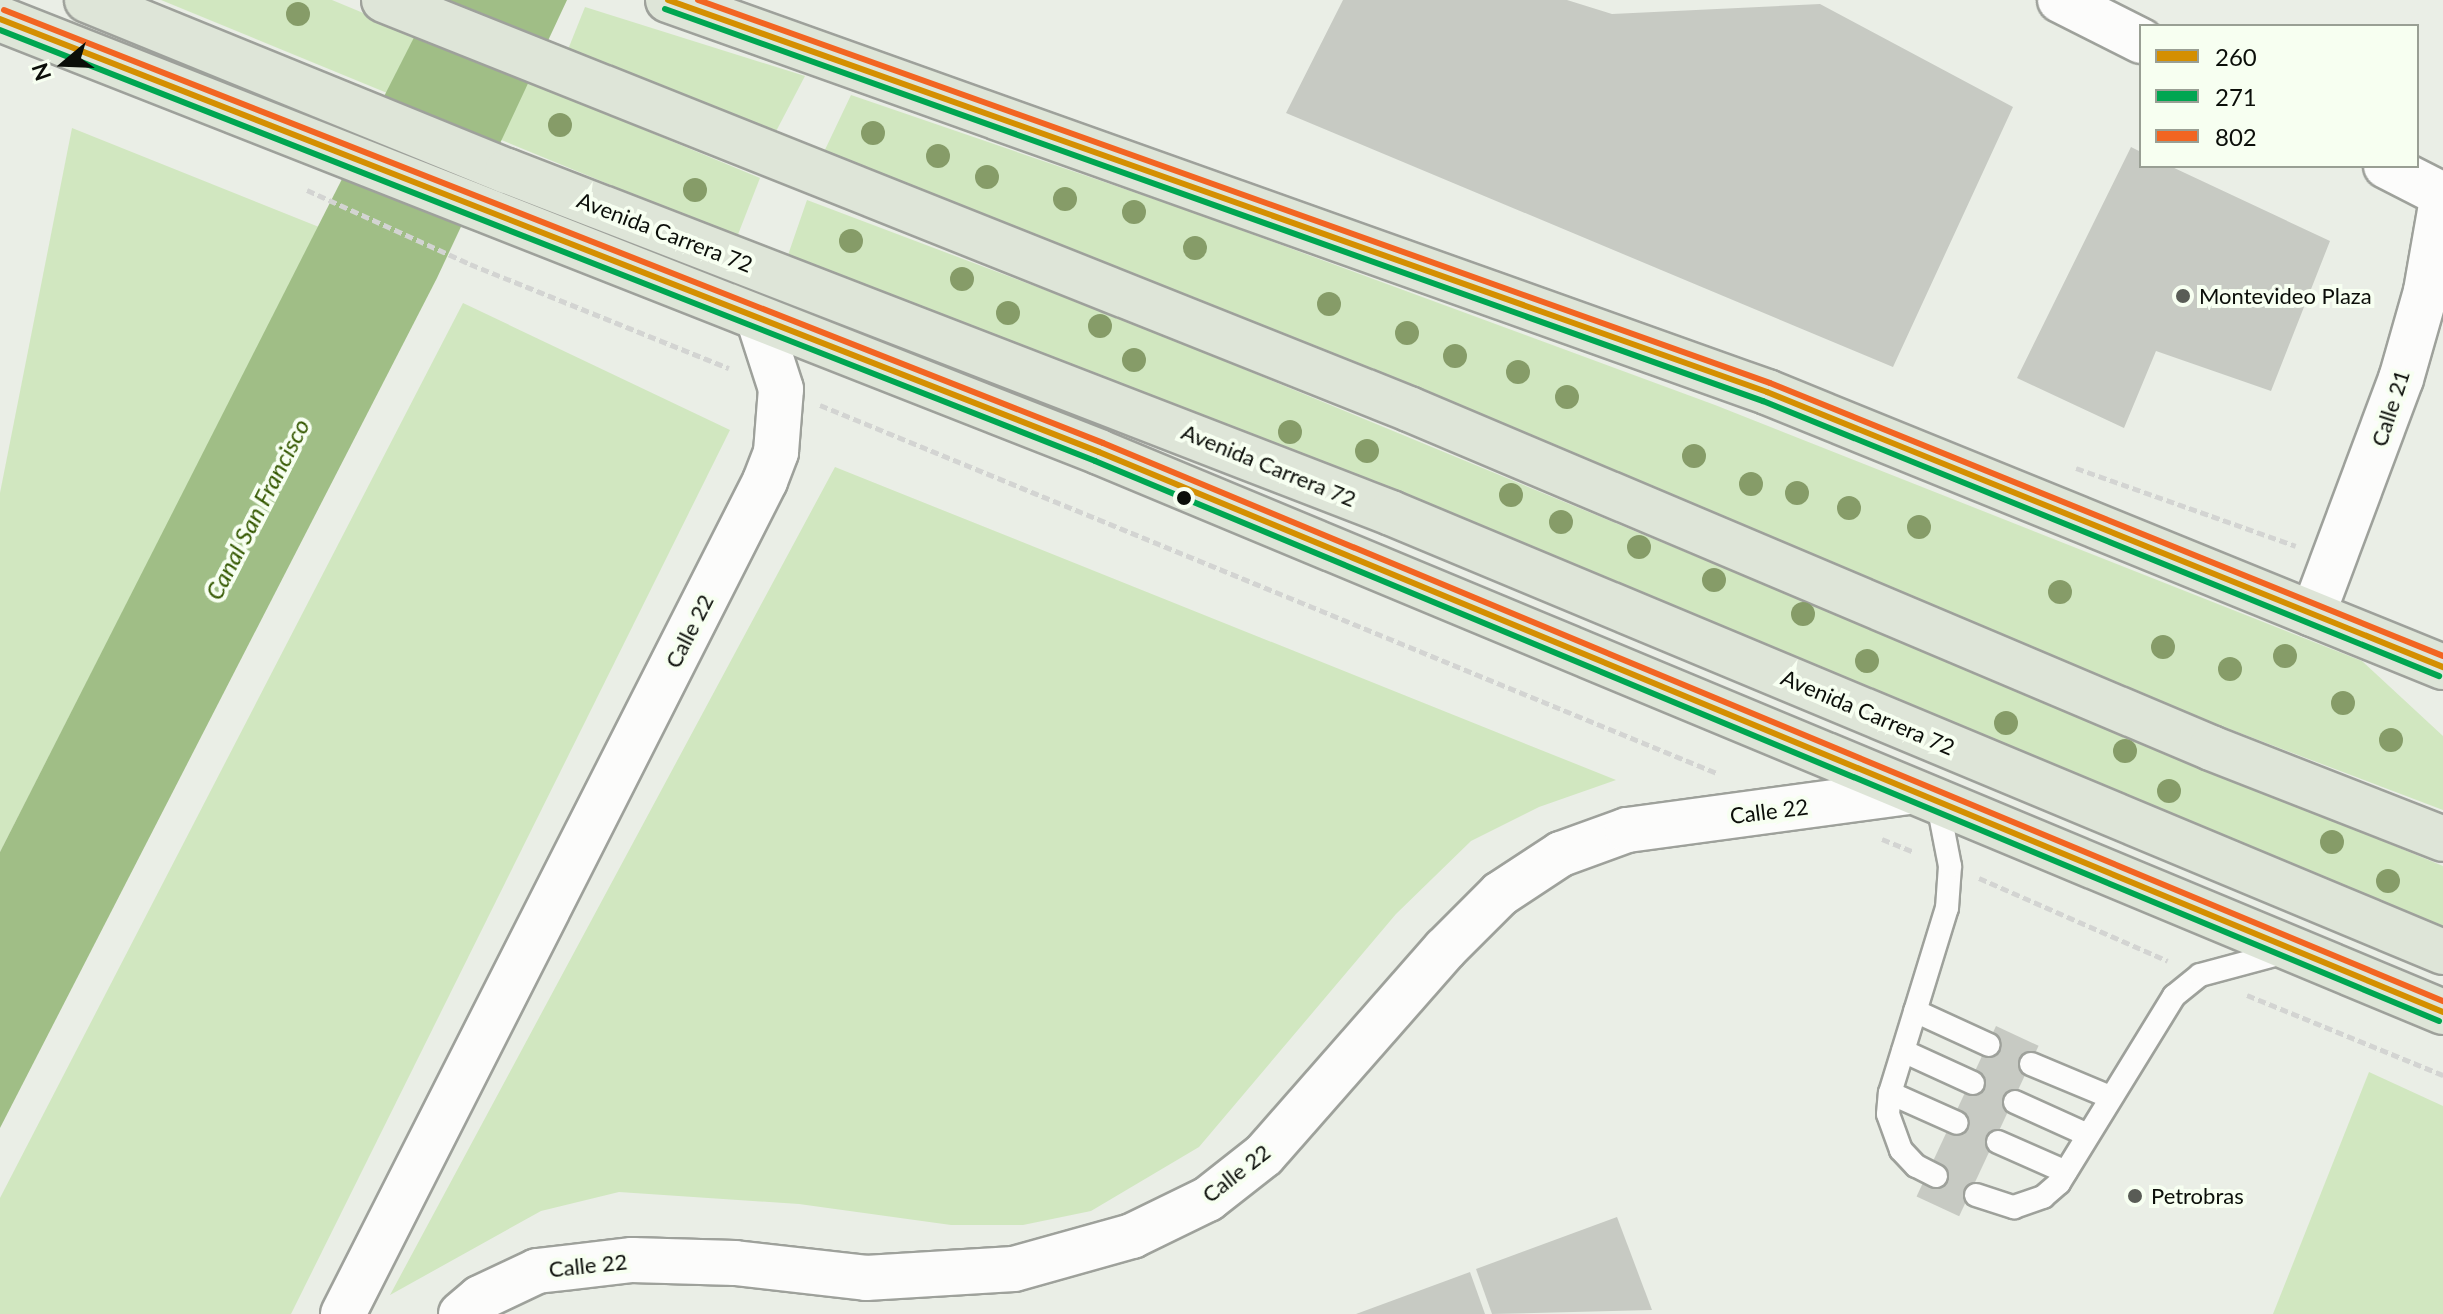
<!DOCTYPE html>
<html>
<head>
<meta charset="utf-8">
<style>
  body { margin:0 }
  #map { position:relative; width:2443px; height:1314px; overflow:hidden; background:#eaeee6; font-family:Lato,sans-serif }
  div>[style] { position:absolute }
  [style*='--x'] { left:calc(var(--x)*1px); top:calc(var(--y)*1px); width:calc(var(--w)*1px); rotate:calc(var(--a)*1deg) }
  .green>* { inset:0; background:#d1e7c0 }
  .water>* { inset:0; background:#a0be86 }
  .building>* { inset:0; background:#c7cac3; transform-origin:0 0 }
  .path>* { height:5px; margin-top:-2.5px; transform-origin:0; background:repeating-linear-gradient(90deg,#d3d4d2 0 8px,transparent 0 12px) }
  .roads { filter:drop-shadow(2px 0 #9ea19b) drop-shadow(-2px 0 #9ea19b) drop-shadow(0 2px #9ea19b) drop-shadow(0 -2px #9ea19b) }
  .service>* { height:22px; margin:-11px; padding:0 11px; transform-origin:11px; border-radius:11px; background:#fcfcfb }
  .minor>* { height:44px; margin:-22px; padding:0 22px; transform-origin:22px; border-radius:22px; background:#fcfcfb }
  .trunk>* { height:44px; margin:-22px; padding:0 22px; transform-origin:22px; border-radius:22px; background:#dee5d8 }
  .bus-1>* { height:6px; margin:-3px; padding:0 3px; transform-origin:3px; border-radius:3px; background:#d48f01 }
  .bus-2>* { height:6px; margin:-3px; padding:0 3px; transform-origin:3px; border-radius:3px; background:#00a651 }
  .bus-3>* { height:6px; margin:-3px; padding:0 3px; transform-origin:3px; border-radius:3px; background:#f26522 }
  .trees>* { width:24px; height:24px; margin:-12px; border-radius:50%; background:#869c68 }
  .dots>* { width:22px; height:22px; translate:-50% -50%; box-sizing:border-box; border:4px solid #f7fff1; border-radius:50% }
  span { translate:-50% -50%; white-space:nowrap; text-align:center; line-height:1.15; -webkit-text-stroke:8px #f7fff1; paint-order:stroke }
  .street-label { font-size:22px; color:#0b0e09 }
  .poi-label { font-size:22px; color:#0b0e09 }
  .left { translate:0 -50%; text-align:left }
  .water-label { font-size:24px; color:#345800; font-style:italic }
  .legend { position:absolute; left:2139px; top:24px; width:280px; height:144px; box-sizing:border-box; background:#f7fff1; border:2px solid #999f94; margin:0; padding:10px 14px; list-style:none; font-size:24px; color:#0b0e09 }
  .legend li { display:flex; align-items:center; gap:16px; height:40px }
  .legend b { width:40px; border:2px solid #999f94 }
  .north { position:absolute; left:24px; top:24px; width:80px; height:80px; -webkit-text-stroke:6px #f7fff1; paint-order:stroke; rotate:251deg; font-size:22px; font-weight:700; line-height:32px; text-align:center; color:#0b0e09 }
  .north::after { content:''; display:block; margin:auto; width:28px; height:36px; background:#0b0e09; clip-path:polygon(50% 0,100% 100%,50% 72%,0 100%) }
</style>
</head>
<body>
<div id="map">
  <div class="green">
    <i style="clip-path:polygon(161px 0,332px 0,760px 178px,737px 237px)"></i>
    <i style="clip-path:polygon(585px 7px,805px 76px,772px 139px,565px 57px)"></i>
    <i style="clip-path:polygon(851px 95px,1189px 211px,1715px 405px,2362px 661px,2443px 736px,2443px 810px,2169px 706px,1383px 375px,822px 156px)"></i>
    <i style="clip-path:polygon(72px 128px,319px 227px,0 852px,0 493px)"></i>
    <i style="clip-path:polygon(807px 200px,1135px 324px,2443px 866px,2443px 933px,1993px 756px,1454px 515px,788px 255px)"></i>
    <i style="clip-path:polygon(463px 303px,730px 430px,291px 1314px,0 1314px,0 1198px)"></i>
    <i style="clip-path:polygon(835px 467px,1616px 780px,1539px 807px,1471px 841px,1396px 914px,1199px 1147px,1091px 1211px,1023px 1225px,951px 1225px,799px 1204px,619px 1192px,541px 1211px,390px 1295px)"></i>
    <i style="clip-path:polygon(2369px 1072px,2443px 1106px,2443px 1314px,2273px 1314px)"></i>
  </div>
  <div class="water">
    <i style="clip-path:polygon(433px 0,567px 0,437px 278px,0 1128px,0 852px)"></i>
  </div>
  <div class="building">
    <i style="clip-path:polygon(1343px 0,1567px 0,1612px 14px,1820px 4px,2013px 107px,1893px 367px,1286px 113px)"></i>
    <i style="clip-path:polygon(2131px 147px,2141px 152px,2141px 166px,2170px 166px,2330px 241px,2271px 391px,2156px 351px,2124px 428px,2017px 378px)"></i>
    <i style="left:1996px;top:1026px;width:47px;height:188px;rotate:25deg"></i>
    <i style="clip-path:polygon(1617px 1217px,1652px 1310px,1492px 1314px,1476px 1269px)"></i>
    <i style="clip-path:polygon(1470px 1272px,1485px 1314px,1356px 1314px)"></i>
  </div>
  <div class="path">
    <i style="--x:307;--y:190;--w:179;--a:24.4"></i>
    <i style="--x:470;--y:264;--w:279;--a:21.9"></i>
    <i style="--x:820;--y:405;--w:970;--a:22.31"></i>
    <i style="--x:2076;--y:468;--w:233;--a:19.5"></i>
    <i style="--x:1882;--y:839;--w:35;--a:22"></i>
    <i style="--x:1979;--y:878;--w:206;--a:23.7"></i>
    <i style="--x:2247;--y:995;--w:212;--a:22.2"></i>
  </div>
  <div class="roads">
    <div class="service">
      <i style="--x:1915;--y:1011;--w:81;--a:24.7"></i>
      <i style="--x:1903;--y:1051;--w:77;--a:24.6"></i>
      <i style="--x:2031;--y:1064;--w:86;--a:22.7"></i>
      <i style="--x:1890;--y:1093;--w:73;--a:24.1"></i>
      <i style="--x:2015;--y:1102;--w:80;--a:24.3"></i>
      <i style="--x:1998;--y:1142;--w:74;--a:23.8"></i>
      <i style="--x:1936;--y:1176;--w:22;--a:-153"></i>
      <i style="--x:1916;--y:1166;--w:22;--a:-133"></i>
      <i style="--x:1901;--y:1150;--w:38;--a:-110"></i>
      <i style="--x:1888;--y:1114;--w:21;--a:-85"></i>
      <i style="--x:1890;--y:1093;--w:194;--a:-72.9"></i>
      <i style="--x:1947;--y:908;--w:42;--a:-85.9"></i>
      <i style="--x:1950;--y:866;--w:63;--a:-101"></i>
      <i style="--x:1976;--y:1195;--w:40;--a:18"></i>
      <i style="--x:2014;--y:1207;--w:31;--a:-19"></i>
      <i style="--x:2043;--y:1197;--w:21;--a:-41"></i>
      <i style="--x:2059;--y:1183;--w:220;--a:-58.4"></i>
      <i style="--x:2174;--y:996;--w:33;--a:-39"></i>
      <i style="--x:2200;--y:975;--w:89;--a:-15"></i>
    </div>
    <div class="minor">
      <i style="--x:2060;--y:0;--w:91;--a:26.8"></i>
      <i style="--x:2386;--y:166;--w:64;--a:27"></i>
      <i style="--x:2313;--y:614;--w:251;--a:-69.5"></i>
      <i style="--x:2401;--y:379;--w:91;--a:-74.1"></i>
      <i style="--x:2426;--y:291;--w:98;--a:-80.1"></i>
      <i style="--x:343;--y:1314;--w:934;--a:-63.13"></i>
      <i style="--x:765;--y:481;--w:31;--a:-69"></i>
      <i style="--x:776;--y:452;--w:63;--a:-85.5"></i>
      <i style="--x:781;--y:389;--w:71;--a:-107.9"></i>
      <i style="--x:461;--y:1314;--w:25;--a:-40"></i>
      <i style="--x:480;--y:1298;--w:63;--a:-25.3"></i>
      <i style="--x:537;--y:1271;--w:96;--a:-6.6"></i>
      <i style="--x:632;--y:1260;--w:103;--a:1.7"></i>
      <i style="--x:735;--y:1263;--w:132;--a:6.5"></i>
      <i style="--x:866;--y:1278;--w:148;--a:-3.5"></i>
      <i style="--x:1014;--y:1269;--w:123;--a:-15.6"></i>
      <i style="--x:1132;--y:1236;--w:85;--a:-26"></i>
      <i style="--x:1208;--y:1199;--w:71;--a:-38.2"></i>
      <i style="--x:1264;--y:1155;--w:274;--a:-48.7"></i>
      <i style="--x:1445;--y:949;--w:78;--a:-45"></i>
      <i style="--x:1500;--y:894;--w:73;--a:-33.3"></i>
      <i style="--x:1561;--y:854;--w:70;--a:-20"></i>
      <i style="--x:1627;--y:830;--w:283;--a:-7.7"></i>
    </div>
    <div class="trunk">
      <i style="--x:87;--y:0;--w:453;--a:22.2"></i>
      <i style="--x:507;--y:171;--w:948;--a:21.15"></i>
      <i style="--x:1391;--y:513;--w:1140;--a:22.65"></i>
      <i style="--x:384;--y:0;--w:1104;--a:21.75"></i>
      <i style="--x:1409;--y:409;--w:871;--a:22.91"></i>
      <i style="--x:2211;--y:748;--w:249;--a:21.4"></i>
      <i style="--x:668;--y:0;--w:1167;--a:19.63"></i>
      <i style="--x:1767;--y:392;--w:730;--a:22.14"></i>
      <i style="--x:0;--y:19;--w:1181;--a:21.5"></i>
      <i style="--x:1099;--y:452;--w:1456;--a:22.62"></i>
    </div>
  </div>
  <div class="bus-1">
    <i style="--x:668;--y:0;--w:1167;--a:19.63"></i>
    <i style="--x:1767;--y:392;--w:730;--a:22.14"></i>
    <i style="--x:0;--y:19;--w:1181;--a:21.5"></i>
    <i style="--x:1099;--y:452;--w:1456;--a:22.62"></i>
  </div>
  <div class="bus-2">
    <i style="--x:665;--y:9;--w:1166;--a:19.65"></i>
    <i style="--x:1763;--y:401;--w:730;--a:22.14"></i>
    <i style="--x:0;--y:30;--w:1177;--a:21.48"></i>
    <i style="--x:1095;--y:461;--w:1456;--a:22.62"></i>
  </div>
  <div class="bus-3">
    <i style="--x:698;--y:0;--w:1138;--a:19.66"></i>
    <i style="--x:1770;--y:383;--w:726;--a:22.08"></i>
    <i style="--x:4;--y:10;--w:1181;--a:21.5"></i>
    <i style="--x:1103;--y:443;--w:1452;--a:22.61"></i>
  </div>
  <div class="trees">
    <i style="left:298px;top:14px"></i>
    <i style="left:560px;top:125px"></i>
    <i style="left:873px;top:133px"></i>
    <i style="left:938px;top:156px"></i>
    <i style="left:987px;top:177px"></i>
    <i style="left:695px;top:190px"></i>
    <i style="left:1065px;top:199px"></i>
    <i style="left:1134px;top:212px"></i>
    <i style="left:851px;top:241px"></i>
    <i style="left:1195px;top:248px"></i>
    <i style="left:962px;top:279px"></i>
    <i style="left:1329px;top:304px"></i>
    <i style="left:1008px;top:313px"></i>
    <i style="left:1100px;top:326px"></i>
    <i style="left:1407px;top:333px"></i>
    <i style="left:1455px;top:356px"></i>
    <i style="left:1134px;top:360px"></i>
    <i style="left:1518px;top:372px"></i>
    <i style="left:1567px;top:397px"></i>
    <i style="left:1290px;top:432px"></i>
    <i style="left:1367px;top:451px"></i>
    <i style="left:1694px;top:456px"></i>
    <i style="left:1751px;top:484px"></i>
    <i style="left:1797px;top:493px"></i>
    <i style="left:1511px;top:495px"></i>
    <i style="left:1849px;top:508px"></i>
    <i style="left:1561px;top:522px"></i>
    <i style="left:1919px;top:527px"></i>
    <i style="left:1639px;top:547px"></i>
    <i style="left:1714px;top:580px"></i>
    <i style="left:2060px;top:592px"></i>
    <i style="left:1803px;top:614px"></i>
    <i style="left:2163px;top:647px"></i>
    <i style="left:2285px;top:656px"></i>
    <i style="left:1867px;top:661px"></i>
    <i style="left:2230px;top:669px"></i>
    <i style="left:2343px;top:703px"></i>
    <i style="left:2006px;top:723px"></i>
    <i style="left:2391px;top:740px"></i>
    <i style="left:2125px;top:751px"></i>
    <i style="left:2169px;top:791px"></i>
    <i style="left:2332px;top:842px"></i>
    <i style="left:2388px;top:881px"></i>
  </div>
  <div class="dots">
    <i style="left:2183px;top:296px;background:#595c56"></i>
    <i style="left:1184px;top:498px;background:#0b0e09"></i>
    <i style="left:2135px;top:1196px;background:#595c56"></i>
  </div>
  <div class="street-label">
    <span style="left:665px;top:232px;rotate:21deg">Avenida Carrera 72</span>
    <span style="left:2390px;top:408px;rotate:-72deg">Calle 21</span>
    <span style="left:1269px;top:465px;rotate:22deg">Avenida Carrera 72</span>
    <span style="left:689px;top:631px;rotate:-63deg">Calle 22</span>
    <span style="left:1868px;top:712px;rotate:23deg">Avenida Carrera 72</span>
    <span style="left:1769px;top:811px;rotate:-7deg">Calle 22</span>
    <span style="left:1236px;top:1173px;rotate:-38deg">Calle 22</span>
    <span style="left:588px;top:1265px;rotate:-6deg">Calle 22</span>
  </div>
  <div class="poi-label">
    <span class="left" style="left:2199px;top:296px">Montevideo Plaza</span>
    <span class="left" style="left:2151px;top:1196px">Petrobras</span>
  </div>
  <div class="water-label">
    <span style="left:257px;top:509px;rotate:-63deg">Canal San Francisco</span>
  </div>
  <ul class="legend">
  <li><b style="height:10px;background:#d48f01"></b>260</li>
  <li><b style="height:10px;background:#00a651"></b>271</li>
  <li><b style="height:10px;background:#f26522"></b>802</li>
  </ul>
  <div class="north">N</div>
</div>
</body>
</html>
